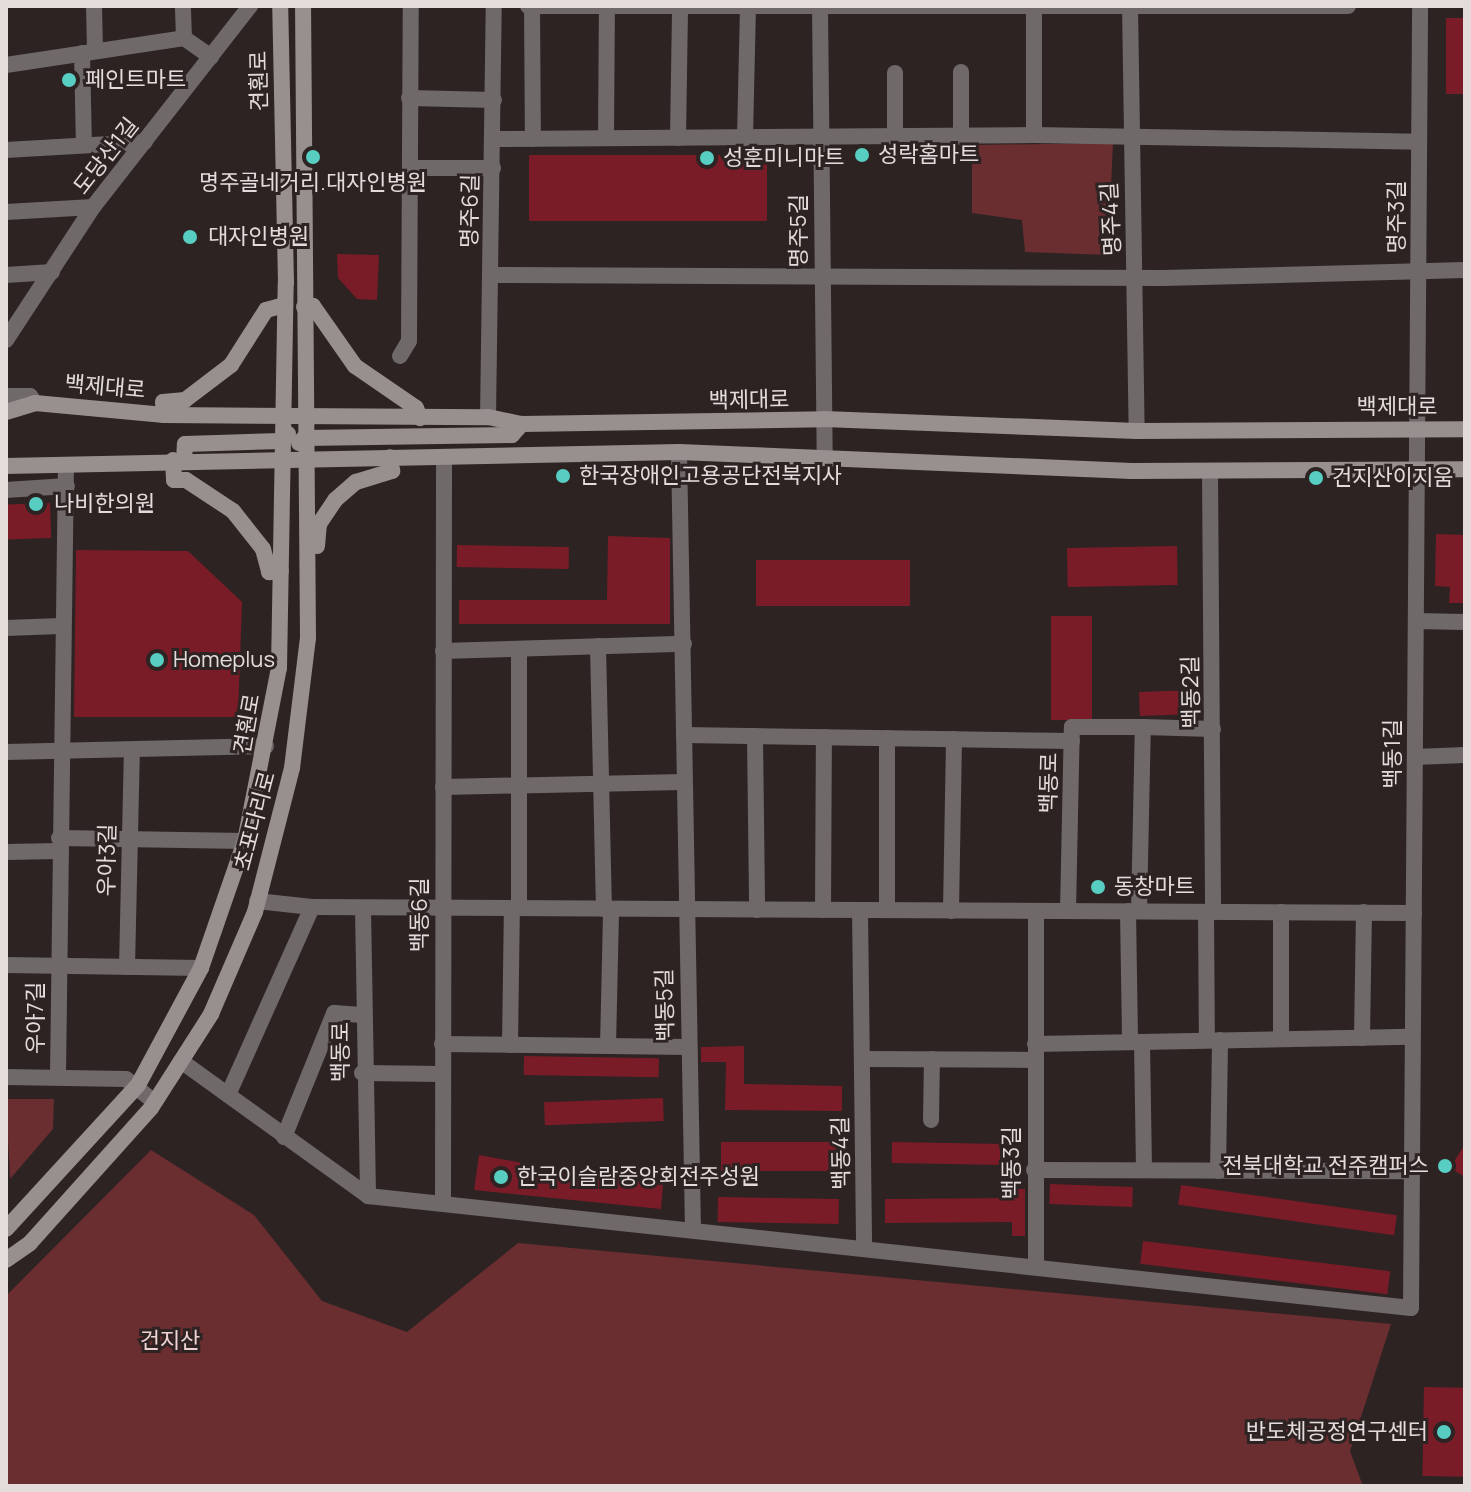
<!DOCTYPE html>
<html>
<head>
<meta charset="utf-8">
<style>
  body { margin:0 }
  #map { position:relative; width:1471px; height:1492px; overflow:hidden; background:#2d2323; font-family:Manrope,"Noto Sans KR",sans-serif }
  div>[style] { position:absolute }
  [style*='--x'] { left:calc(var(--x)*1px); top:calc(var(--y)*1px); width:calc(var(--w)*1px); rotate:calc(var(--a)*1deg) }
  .green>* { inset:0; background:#6a2d30 }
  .building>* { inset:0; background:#791c27; transform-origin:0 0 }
  .street>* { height:16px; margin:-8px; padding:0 8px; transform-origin:8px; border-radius:8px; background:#6f6969 }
  .secondary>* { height:16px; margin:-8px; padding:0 8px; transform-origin:8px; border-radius:8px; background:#988f8f }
  .dots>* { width:22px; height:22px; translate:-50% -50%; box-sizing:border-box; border:4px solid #2d2323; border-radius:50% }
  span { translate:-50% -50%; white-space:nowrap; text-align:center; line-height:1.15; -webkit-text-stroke:6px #2d2323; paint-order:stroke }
  .poi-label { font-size:22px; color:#e3dcdb }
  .left { translate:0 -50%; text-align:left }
  .right { translate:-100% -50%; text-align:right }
  .street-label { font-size:22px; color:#e3dcdb }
  .park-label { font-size:22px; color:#eed2d1 }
  .frame { position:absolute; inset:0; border:8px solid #e3dcdb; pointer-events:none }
</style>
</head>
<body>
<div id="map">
  <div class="green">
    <i style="clip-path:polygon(1113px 143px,1108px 255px,1025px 252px,1022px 220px,972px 213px,972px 145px)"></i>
    <i style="clip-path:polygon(6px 1099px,54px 1099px,53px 1129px,10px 1179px)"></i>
    <i style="clip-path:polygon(151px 1150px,254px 1215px,322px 1301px,407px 1332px,518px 1243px,1391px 1324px,1350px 1451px,1363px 1486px,6px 1486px,6px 1296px)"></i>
  </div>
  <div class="building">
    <i style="left:1446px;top:18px;width:19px;height:76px"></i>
    <i style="left:767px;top:155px;width:66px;height:238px;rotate:90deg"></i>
    <i style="clip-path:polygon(337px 254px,379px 255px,377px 300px,357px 299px,338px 278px)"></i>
    <i style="left:50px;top:503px;width:35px;height:44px;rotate:88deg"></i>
    <i style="clip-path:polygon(1436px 534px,1465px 535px,1465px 603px,1449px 603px,1450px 587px,1435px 586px)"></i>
    <i style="clip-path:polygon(608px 536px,670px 538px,670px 624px,459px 624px,459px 600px,607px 600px)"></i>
    <i style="left:457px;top:545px;width:112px;height:22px;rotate:1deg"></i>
    <i style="left:1177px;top:546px;width:39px;height:110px;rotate:89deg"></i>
    <i style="clip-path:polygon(76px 550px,188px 551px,242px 602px,238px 717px,74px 717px)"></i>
    <i style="left:756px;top:560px;width:154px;height:46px"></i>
    <i style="left:1051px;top:616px;width:41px;height:104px"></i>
    <i style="left:1196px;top:690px;width:24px;height:57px;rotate:88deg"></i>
    <i style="clip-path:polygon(744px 1046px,744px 1084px,842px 1086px,842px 1111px,725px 1110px,726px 1062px,701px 1062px,701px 1047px)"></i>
    <i style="left:524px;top:1056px;width:135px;height:19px;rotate:1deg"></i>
    <i style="left:663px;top:1098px;width:23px;height:119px;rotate:88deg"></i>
    <i style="left:721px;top:1142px;width:115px;height:29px"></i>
    <i style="left:892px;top:1142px;width:112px;height:21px;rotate:1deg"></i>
    <i style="clip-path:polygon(1465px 1144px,1465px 1177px,1450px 1168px)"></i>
    <i style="clip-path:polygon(479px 1155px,528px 1164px,527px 1170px,663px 1184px,661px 1209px,474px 1190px)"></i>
    <i style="left:1050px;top:1184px;width:83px;height:20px;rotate:2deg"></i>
    <i style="left:1181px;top:1185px;width:218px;height:20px;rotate:8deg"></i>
    <i style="clip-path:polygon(1012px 1189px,1025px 1189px,1025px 1236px,1012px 1236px,1012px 1222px,885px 1223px,885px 1199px,1012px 1198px)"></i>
    <i style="left:718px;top:1197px;width:121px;height:25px;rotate:1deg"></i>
    <i style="left:1143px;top:1241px;width:249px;height:23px;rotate:7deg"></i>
    <i style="left:1424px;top:1387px;width:41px;height:89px;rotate:1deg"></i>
  </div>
  <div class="street">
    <i style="--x:94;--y:6;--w:45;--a:88.7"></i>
    <i style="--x:528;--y:6;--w:820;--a:0"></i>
    <i style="--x:820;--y:6;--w:449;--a:89.4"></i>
    <i style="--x:1130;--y:6;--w:425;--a:89.1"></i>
    <i style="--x:532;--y:7;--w:132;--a:89.6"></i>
    <i style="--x:184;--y:38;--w:33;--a:35"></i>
    <i style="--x:82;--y:53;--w:92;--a:88.8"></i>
    <i style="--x:6;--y:65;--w:180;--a:-8.6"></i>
    <i style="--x:184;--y:38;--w:32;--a:-92"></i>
    <i style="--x:895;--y:73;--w:65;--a:90"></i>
    <i style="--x:409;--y:98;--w:85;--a:1.3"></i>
    <i style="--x:1034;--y:135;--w:129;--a:-90"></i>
    <i style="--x:961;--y:137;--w:65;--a:-90"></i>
    <i style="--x:606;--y:138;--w:131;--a:-89.6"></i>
    <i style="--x:678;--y:138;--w:131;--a:-89.1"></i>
    <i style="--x:745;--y:138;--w:131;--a:-88.7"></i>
    <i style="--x:493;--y:139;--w:541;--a:-0.42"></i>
    <i style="--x:1034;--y:135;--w:385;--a:1"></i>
    <i style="--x:6;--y:150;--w:139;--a:-3.3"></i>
    <i style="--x:413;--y:168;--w:80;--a:0"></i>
    <i style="--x:6;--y:212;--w:87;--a:-3.3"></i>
    <i style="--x:6;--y:275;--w:46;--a:-3.7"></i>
    <i style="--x:491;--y:275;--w:672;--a:0.26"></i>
    <i style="--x:1163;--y:278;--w:302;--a:-1.5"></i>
    <i style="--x:6;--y:340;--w:159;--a:-56.8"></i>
    <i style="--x:93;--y:207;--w:255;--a:-52"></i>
    <i style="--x:400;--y:356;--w:17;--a:-59"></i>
    <i style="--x:409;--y:341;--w:335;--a:-89.7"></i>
    <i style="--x:6;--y:396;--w:24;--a:0"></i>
    <i style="--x:30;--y:396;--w:9;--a:54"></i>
    <i style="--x:488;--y:417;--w:411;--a:-89.2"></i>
    <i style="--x:679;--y:452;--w:776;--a:88.97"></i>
    <i style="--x:1210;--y:471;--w:441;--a:89.6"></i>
    <i style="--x:6;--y:490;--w:61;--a:-3.8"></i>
    <i style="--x:1416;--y:621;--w:49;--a:1.2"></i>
    <i style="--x:6;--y:628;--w:55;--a:-2.1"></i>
    <i style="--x:598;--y:646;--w:263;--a:88.7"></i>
    <i style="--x:443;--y:651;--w:241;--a:-1.7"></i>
    <i style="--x:684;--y:735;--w:388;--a:0.9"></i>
    <i style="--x:755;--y:736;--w:174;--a:89.3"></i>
    <i style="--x:6;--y:752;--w:260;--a:-1.3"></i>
    <i style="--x:1415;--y:757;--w:50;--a:-2.3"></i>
    <i style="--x:443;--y:787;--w:240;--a:-1.2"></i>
    <i style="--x:59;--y:838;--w:186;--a:0.9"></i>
    <i style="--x:6;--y:852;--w:53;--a:-1.1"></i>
    <i style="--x:257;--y:901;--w:55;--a:6.2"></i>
    <i style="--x:312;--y:907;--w:1102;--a:0.31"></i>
    <i style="--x:363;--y:908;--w:288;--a:89"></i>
    <i style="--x:519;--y:908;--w:259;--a:-90"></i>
    <i style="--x:823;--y:910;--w:173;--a:-89.7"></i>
    <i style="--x:860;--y:910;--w:337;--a:89.3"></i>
    <i style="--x:887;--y:910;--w:172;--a:-90"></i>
    <i style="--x:951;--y:911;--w:172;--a:-89"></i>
    <i style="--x:1068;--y:911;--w:184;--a:-88.8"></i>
    <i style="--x:1072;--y:727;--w:71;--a:0"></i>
    <i style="--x:1128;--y:911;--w:131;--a:89.1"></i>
    <i style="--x:1139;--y:911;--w:184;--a:-88.8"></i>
    <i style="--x:1143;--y:727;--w:70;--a:1.6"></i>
    <i style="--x:1206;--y:912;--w:128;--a:89.6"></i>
    <i style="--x:1281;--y:912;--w:127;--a:90"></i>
    <i style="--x:6;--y:965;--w:195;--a:0.9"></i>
    <i style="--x:127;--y:967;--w:214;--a:-88.7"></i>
    <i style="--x:1362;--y:1038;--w:126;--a:-89.1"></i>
    <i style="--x:1142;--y:1042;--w:128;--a:89.1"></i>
    <i style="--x:442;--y:1044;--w:246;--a:0.7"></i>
    <i style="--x:1035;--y:1044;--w:376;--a:-1.1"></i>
    <i style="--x:510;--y:1045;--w:136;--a:-89.2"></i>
    <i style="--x:608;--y:1046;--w:137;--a:-88.7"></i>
    <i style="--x:862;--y:1059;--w:173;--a:0.3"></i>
    <i style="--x:181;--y:1061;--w:231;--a:35.8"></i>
    <i style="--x:368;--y:1196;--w:1049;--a:6.13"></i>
    <i style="--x:1411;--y:1308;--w:1302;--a:-89.6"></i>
    <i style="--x:362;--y:1073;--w:80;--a:0.7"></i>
    <i style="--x:58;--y:1075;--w:608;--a:-89.25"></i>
    <i style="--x:6;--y:1077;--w:120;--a:1"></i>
    <i style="--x:126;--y:1079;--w:36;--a:39"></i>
    <i style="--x:228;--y:1095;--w:206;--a:-65.9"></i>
    <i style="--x:931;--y:1120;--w:61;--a:-89.1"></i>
    <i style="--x:284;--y:1137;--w:134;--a:-68"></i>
    <i style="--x:334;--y:1013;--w:28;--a:4"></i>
    <i style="--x:1034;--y:1170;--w:377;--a:0.2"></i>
    <i style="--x:1218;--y:1171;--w:131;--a:-89.1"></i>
    <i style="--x:443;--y:1203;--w:744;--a:-89.92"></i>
    <i style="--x:1036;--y:1267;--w:356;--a:-90"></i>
  </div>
  <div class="secondary">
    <i style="--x:304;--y:307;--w:9;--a:-6"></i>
    <i style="--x:313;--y:306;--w:73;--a:55"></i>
    <i style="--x:355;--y:366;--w:74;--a:34.5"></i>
    <i style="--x:416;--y:408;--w:11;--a:68"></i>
    <i style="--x:6;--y:412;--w:30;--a:-17"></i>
    <i style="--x:35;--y:403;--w:130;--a:5.3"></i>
    <i style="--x:164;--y:415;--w:324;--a:0.4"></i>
    <i style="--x:488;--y:417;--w:35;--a:12"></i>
    <i style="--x:522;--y:424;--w:302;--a:-0.9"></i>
    <i style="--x:824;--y:419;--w:313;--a:2.2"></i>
    <i style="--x:1137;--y:431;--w:328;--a:-0.3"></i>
    <i style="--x:164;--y:415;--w:13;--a:-94"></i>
    <i style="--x:163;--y:402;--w:22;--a:-5"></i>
    <i style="--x:185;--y:400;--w:58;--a:-37.3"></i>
    <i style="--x:231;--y:365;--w:65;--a:-57.5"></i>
    <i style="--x:266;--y:310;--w:20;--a:-15"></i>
    <i style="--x:299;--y:443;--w:7;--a:-45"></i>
    <i style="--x:304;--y:438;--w:208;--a:-0.8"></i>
    <i style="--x:512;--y:435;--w:15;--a:-48"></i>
    <i style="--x:173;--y:460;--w:20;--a:87"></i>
    <i style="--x:174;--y:480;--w:12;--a:0"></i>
    <i style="--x:186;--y:480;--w:56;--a:33.4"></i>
    <i style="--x:233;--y:511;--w:48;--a:51.7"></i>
    <i style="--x:263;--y:549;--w:24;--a:75"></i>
    <i style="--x:269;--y:572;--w:12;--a:-5"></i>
    <i style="--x:184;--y:461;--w:17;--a:-87"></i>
    <i style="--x:185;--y:444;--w:96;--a:-1.8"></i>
    <i style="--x:281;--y:441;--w:10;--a:-45"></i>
    <i style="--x:6;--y:466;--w:673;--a:-1.19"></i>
    <i style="--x:679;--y:452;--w:453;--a:2.4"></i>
    <i style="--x:1132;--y:471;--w:333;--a:-0.3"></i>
    <i style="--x:317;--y:546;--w:22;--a:-85"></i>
    <i style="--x:319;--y:524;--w:29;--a:-56"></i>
    <i style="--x:335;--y:500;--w:28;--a:-41"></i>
    <i style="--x:356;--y:482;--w:38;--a:-17"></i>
    <i style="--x:392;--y:471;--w:14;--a:-98"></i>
    <i style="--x:6;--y:1229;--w:195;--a:-47.5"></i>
    <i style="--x:138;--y:1085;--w:133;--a:-61.7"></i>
    <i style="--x:201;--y:968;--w:134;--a:-70.9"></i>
    <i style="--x:245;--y:841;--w:176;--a:-78.9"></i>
    <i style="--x:279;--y:668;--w:385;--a:-89"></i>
    <i style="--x:286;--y:283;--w:277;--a:-91.2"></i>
    <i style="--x:6;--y:1260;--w:29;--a:-35"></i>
    <i style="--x:30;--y:1243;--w:181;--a:-48.1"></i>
    <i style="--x:151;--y:1108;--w:112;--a:-57.4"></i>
    <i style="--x:211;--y:1014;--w:111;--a:-66.7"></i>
    <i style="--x:255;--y:912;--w:149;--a:-75.6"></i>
    <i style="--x:292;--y:768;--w:131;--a:-83"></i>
    <i style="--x:308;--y:638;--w:632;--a:-90.45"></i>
  </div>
  <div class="dots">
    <i style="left:69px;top:80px;background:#57cec1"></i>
    <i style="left:862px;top:155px;background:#57cec1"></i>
    <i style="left:313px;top:157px;background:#57cec1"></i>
    <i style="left:707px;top:158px;background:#57cec1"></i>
    <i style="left:190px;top:237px;background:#57cec1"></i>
    <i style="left:563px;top:476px;background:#57cec1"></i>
    <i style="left:1316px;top:478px;background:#57cec1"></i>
    <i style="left:36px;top:504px;background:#57cec1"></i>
    <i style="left:157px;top:660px;background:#57cec1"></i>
    <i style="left:1098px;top:887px;background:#57cec1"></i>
    <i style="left:1445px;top:1166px;background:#57cec1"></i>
    <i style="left:501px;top:1177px;background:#57cec1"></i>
    <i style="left:1444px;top:1432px;background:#57cec1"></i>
  </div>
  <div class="poi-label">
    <span class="left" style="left:85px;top:80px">페인트마트</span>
    <span class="left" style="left:878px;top:155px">성락홈마트</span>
    <span class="left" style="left:723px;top:158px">성훈미니마트</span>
    <span style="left:313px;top:183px">명주골네거리.대자인병원</span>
    <span class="left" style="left:208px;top:237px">대자인병원</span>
    <span class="left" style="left:579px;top:476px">한국장애인고용공단전북지사</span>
    <span class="left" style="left:1332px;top:478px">건지산이지움</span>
    <span class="left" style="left:54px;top:504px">나비한의원</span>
    <span class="left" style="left:173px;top:660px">Homeplus</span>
    <span class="left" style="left:1114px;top:887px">동창마트</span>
    <span class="right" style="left:1429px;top:1166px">전북대학교 전주캠퍼스</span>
    <span class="left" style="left:517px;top:1177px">한국이슬람중앙회전주성원</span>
    <span class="right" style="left:1428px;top:1432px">반도체공정연구센터</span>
  </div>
  <div class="street-label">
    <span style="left:259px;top:81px;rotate:-91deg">견훤로</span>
    <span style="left:106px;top:156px;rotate:-52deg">도당산1길</span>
    <span style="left:470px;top:211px;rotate:-89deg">명주6길</span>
    <span style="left:1397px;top:217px;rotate:-90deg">명주3길</span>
    <span style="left:1111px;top:219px;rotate:-93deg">명주4길</span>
    <span style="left:799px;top:231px;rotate:-90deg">명주5길</span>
    <span style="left:105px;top:387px;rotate:5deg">백제대로</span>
    <span style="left:749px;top:400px;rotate:-1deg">백제대로</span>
    <span style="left:1397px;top:407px">백제대로</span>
    <span style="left:1191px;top:692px;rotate:-91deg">백동2길</span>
    <span style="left:247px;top:724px;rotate:-80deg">견훤로</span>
    <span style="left:1393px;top:754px;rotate:-90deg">백동1길</span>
    <span style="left:1049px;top:783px;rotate:-89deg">백동로</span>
    <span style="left:255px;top:821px;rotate:-75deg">초포다리로</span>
    <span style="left:107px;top:860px;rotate:-89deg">우아3길</span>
    <span style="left:420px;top:915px;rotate:-90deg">백동6길</span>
    <span style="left:665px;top:1005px;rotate:-91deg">백동5길</span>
    <span style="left:36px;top:1018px;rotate:-90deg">우아7길</span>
    <span style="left:341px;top:1052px;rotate:-90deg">백동로</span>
    <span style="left:841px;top:1153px;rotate:-91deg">백동4길</span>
    <span style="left:1012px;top:1163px;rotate:-90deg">백동3길</span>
  </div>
  <div class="park-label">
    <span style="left:170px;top:1341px">건지산</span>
  </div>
  <div class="frame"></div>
</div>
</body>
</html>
